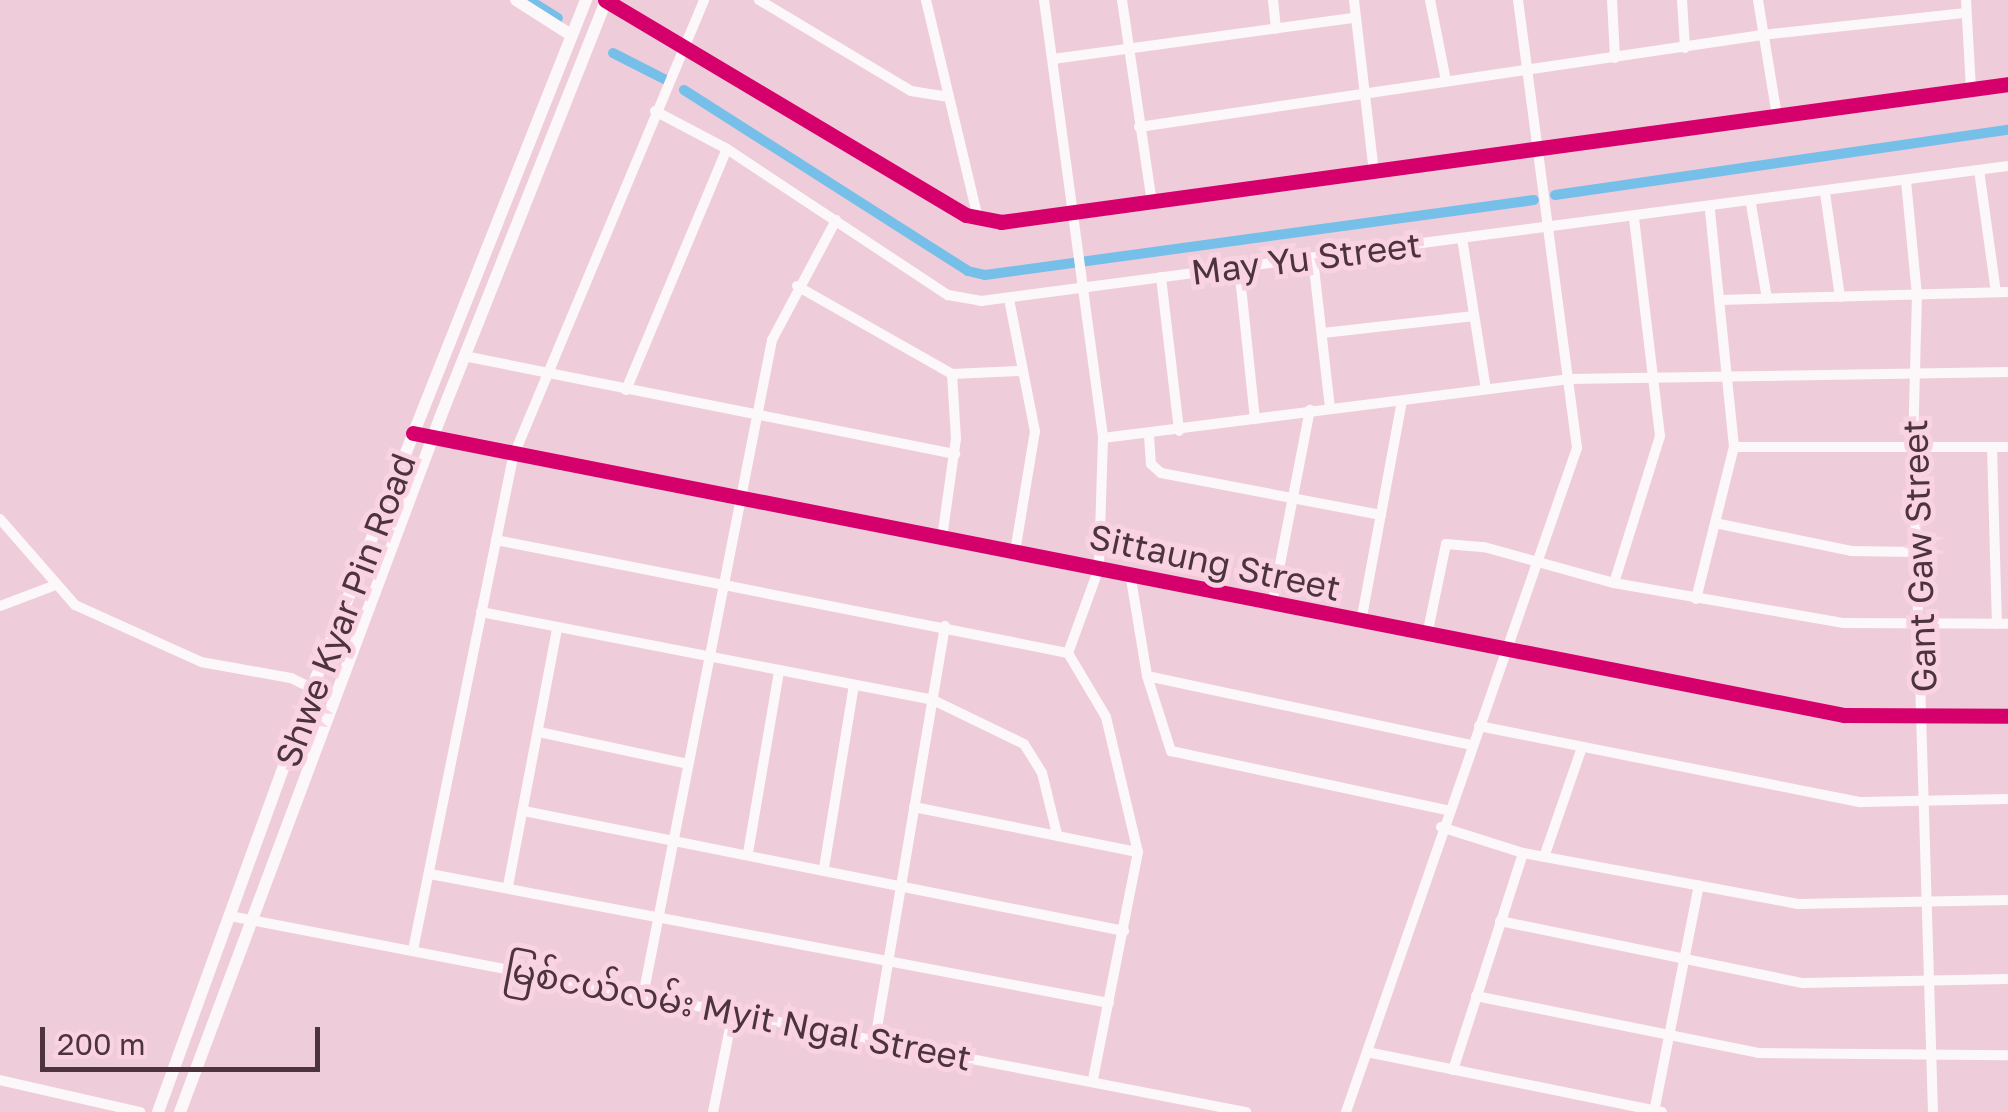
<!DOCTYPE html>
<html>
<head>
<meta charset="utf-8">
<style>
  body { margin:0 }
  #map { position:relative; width:2008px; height:1112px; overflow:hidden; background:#eeccda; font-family:"Golos Text","Noto Sans Myanmar",sans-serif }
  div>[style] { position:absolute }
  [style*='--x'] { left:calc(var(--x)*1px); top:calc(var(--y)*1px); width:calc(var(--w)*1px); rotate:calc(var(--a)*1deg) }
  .canal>* { height:10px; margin:-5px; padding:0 5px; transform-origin:5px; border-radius:5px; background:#76bfe9 }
  .minor>* { height:10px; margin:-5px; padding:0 5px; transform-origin:5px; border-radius:5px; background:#fcf7f9 }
  .tertiary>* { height:12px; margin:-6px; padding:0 6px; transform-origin:6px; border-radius:6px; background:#fcf7f9 }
  .cycleway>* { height:15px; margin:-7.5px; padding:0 7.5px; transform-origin:7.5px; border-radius:7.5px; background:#d6006c }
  span { translate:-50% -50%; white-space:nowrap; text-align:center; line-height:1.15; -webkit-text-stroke:10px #fad3e3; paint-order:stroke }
  .street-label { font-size:35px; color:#4c333e }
  .scale { position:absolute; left:40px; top:1027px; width:280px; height:45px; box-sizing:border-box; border:5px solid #4c333e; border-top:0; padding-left:12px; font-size:30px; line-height:35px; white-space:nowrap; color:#4c333e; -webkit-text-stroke:8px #fad3e3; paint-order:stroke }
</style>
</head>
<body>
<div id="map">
  <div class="canal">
    <i style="--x:529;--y:0;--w:34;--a:32"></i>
    <i style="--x:613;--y:53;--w:57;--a:27"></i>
    <i style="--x:684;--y:90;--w:337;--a:32.5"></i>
    <i style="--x:968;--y:271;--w:17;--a:13"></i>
    <i style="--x:985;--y:275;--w:554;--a:-7.78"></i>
    <i style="--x:1555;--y:195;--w:458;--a:-8.2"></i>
  </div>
  <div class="minor">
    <i style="--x:605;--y:0;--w:420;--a:30.8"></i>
    <i style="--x:966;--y:215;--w:36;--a:11"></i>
    <i style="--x:1001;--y:222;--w:1016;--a:-7.8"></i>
    <i style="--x:759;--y:0;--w:177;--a:30.9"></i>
    <i style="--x:911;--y:91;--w:38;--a:9"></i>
    <i style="--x:926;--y:0;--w:225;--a:76.6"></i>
    <i style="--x:1044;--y:0;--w:442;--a:82.3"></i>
    <i style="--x:1103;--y:438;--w:130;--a:91.8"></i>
    <i style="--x:1099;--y:568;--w:90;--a:110"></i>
    <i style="--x:1122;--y:0;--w:204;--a:81.6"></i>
    <i style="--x:1273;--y:0;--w:29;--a:84"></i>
    <i style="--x:1354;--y:0;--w:173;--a:83.4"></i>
    <i style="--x:1430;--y:0;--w:83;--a:78.8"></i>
    <i style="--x:1612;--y:0;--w:58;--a:87"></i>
    <i style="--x:1682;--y:0;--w:48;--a:86.4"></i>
    <i style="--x:1758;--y:0;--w:118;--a:80.7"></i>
    <i style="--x:1966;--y:0;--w:89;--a:86.8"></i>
    <i style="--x:1053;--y:59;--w:304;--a:-7.8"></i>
    <i style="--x:655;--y:111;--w:81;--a:27.8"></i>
    <i style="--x:727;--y:149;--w:265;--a:33.5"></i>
    <i style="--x:948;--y:295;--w:34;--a:10"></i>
    <i style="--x:981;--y:301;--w:1036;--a:-7.49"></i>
    <i style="--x:1139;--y:127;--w:630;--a:-8.4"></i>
    <i style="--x:1762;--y:35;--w:205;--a:-6.2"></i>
    <i style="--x:1979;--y:170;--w:123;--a:82.1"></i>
    <i style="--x:1906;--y:181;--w:115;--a:84.5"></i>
    <i style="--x:1917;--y:295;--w:152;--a:91.5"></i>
    <i style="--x:1913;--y:447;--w:665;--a:88.28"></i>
    <i style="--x:1825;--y:193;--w:105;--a:81.8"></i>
    <i style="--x:1751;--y:204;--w:96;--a:80.4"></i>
    <i style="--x:1462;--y:238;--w:153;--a:81"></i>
    <i style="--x:1313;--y:259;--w:150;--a:83.5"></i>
    <i style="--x:1239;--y:267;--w:153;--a:84"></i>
    <i style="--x:1161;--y:277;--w:155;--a:83.3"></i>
    <i style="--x:797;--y:286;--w:178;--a:29.6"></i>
    <i style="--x:952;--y:374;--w:69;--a:-2.5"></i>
    <i style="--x:1009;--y:299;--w:135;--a:78.9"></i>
    <i style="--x:1035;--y:431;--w:123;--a:99.4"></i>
    <i style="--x:1719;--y:300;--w:289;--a:-1.6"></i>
    <i style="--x:1323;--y:333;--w:152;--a:-6.4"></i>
    <i style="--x:464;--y:356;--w:501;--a:11.29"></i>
    <i style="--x:626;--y:390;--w:261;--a:-67.3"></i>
    <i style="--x:413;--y:433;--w:1459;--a:11.15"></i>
    <i style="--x:1844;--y:715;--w:164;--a:0.3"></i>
    <i style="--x:1149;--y:436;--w:28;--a:86"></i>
    <i style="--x:1151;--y:464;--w:13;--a:42"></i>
    <i style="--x:1161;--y:473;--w:224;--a:10.8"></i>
    <i style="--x:1103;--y:438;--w:471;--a:-7.2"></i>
    <i style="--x:1570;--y:379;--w:438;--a:-0.9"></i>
    <i style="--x:1734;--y:447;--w:274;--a:0"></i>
    <i style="--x:1992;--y:447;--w:177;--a:88.4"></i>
    <i style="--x:0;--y:519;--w:114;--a:48.9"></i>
    <i style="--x:75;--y:605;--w:138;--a:24.3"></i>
    <i style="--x:201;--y:662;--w:91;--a:10.1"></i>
    <i style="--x:291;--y:678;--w:48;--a:26"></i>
    <i style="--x:1715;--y:523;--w:139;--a:11.6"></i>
    <i style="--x:1851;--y:551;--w:65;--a:0.9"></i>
    <i style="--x:942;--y:538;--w:100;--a:-82"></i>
    <i style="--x:956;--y:439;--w:65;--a:-93.5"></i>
    <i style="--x:496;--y:540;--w:583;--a:11.18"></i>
    <i style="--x:1068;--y:653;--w:74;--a:59.3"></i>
    <i style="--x:1106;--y:717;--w:139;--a:76.7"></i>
    <i style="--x:1138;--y:852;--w:231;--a:101.2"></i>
    <i style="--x:1131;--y:579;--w:98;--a:80.6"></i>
    <i style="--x:1147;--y:676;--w:79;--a:72.3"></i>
    <i style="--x:1171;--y:751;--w:282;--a:12.1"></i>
    <i style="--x:1614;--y:583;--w:154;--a:-72.6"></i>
    <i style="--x:1660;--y:436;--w:219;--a:-96.8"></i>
    <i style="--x:1696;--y:599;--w:157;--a:-76"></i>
    <i style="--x:1734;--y:447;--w:238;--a:-95.8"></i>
    <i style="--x:1272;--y:605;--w:199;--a:-79"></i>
    <i style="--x:0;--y:606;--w:57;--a:-20.7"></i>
    <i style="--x:481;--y:612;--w:460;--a:11"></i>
    <i style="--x:933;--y:700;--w:101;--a:25.8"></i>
    <i style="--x:1024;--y:744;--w:34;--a:58"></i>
    <i style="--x:1042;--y:773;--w:63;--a:76.2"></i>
    <i style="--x:1361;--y:622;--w:225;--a:-79.5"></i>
    <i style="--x:1427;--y:635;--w:93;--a:-78.2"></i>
    <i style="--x:1446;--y:544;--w:38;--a:5"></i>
    <i style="--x:1484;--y:547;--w:135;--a:15.5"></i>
    <i style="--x:1614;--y:583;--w:232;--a:9.9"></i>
    <i style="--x:1843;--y:623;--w:165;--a:0.3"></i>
    <i style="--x:1147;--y:676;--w:332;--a:12"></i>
    <i style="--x:1479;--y:726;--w:389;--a:11.3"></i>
    <i style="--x:1861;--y:802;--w:147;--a:-1.2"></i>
    <i style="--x:539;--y:732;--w:152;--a:12.1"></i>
    <i style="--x:914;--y:807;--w:228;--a:11.4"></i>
    <i style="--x:524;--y:811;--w:612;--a:11.31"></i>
    <i style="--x:1441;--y:827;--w:86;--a:17.6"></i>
    <i style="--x:1523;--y:853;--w:280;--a:10.5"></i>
    <i style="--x:1798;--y:904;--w:210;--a:-1.1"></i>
    <i style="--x:748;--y:853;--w:184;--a:-80.3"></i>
    <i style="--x:1544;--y:857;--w:116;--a:-70.9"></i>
    <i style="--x:824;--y:868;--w:185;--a:-80.7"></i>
    <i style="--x:430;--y:874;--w:691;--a:10.76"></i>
    <i style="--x:508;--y:886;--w:261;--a:-79.2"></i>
    <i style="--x:230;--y:916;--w:1035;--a:10.92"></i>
    <i style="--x:1500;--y:921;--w:309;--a:11.6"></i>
    <i style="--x:1803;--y:983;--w:205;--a:-1.1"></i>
    <i style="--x:413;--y:950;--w:503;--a:-78.53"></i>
    <i style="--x:513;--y:457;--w:495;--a:-67.3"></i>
    <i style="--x:643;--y:996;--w:669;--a:-78.87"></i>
    <i style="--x:772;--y:340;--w:136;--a:-61.9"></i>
    <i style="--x:1476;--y:996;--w:288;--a:11.4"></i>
    <i style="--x:1758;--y:1053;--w:250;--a:0.5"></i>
    <i style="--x:875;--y:1040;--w:420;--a:-80.4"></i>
    <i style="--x:1367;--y:1052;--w:301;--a:11.5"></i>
    <i style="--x:1453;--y:1070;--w:228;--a:-72.1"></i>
    <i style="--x:0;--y:1080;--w:144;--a:12.9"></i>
    <i style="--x:713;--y:1112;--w:101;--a:-78.6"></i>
    <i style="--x:1346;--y:1112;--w:703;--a:-70.82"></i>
    <i style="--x:1577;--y:448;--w:452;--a:-97.5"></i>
    <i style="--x:1654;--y:1112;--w:231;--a:-78.8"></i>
  </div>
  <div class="tertiary">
    <i style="--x:516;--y:0;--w:65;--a:32.5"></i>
    <i style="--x:158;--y:1112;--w:464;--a:-70"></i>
    <i style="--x:317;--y:676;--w:728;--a:-68.3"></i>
    <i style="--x:180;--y:1112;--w:741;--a:-69.46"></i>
    <i style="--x:440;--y:418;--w:450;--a:-68.3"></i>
  </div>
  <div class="cycleway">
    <i style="--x:605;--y:0;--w:420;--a:30.8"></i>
    <i style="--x:966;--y:215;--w:36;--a:11"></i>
    <i style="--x:1001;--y:222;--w:1016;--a:-7.8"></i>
    <i style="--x:413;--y:433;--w:1459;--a:11.15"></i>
    <i style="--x:1844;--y:715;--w:164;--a:0.3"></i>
  </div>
  <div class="street-label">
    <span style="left:1306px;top:258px;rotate:-7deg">May Yu Street</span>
    <span style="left:1919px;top:556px;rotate:-92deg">Gant Gaw Street</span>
    <span style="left:1215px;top:562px;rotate:12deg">Sittaung Street</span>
    <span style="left:345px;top:610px;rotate:-69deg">Shwe Kyar Pin Road</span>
    <span style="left:738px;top:1013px;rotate:11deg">မြစ်ငယ်လမ်း Myit Ngal Street</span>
  </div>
  <div class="scale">200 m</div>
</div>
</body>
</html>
